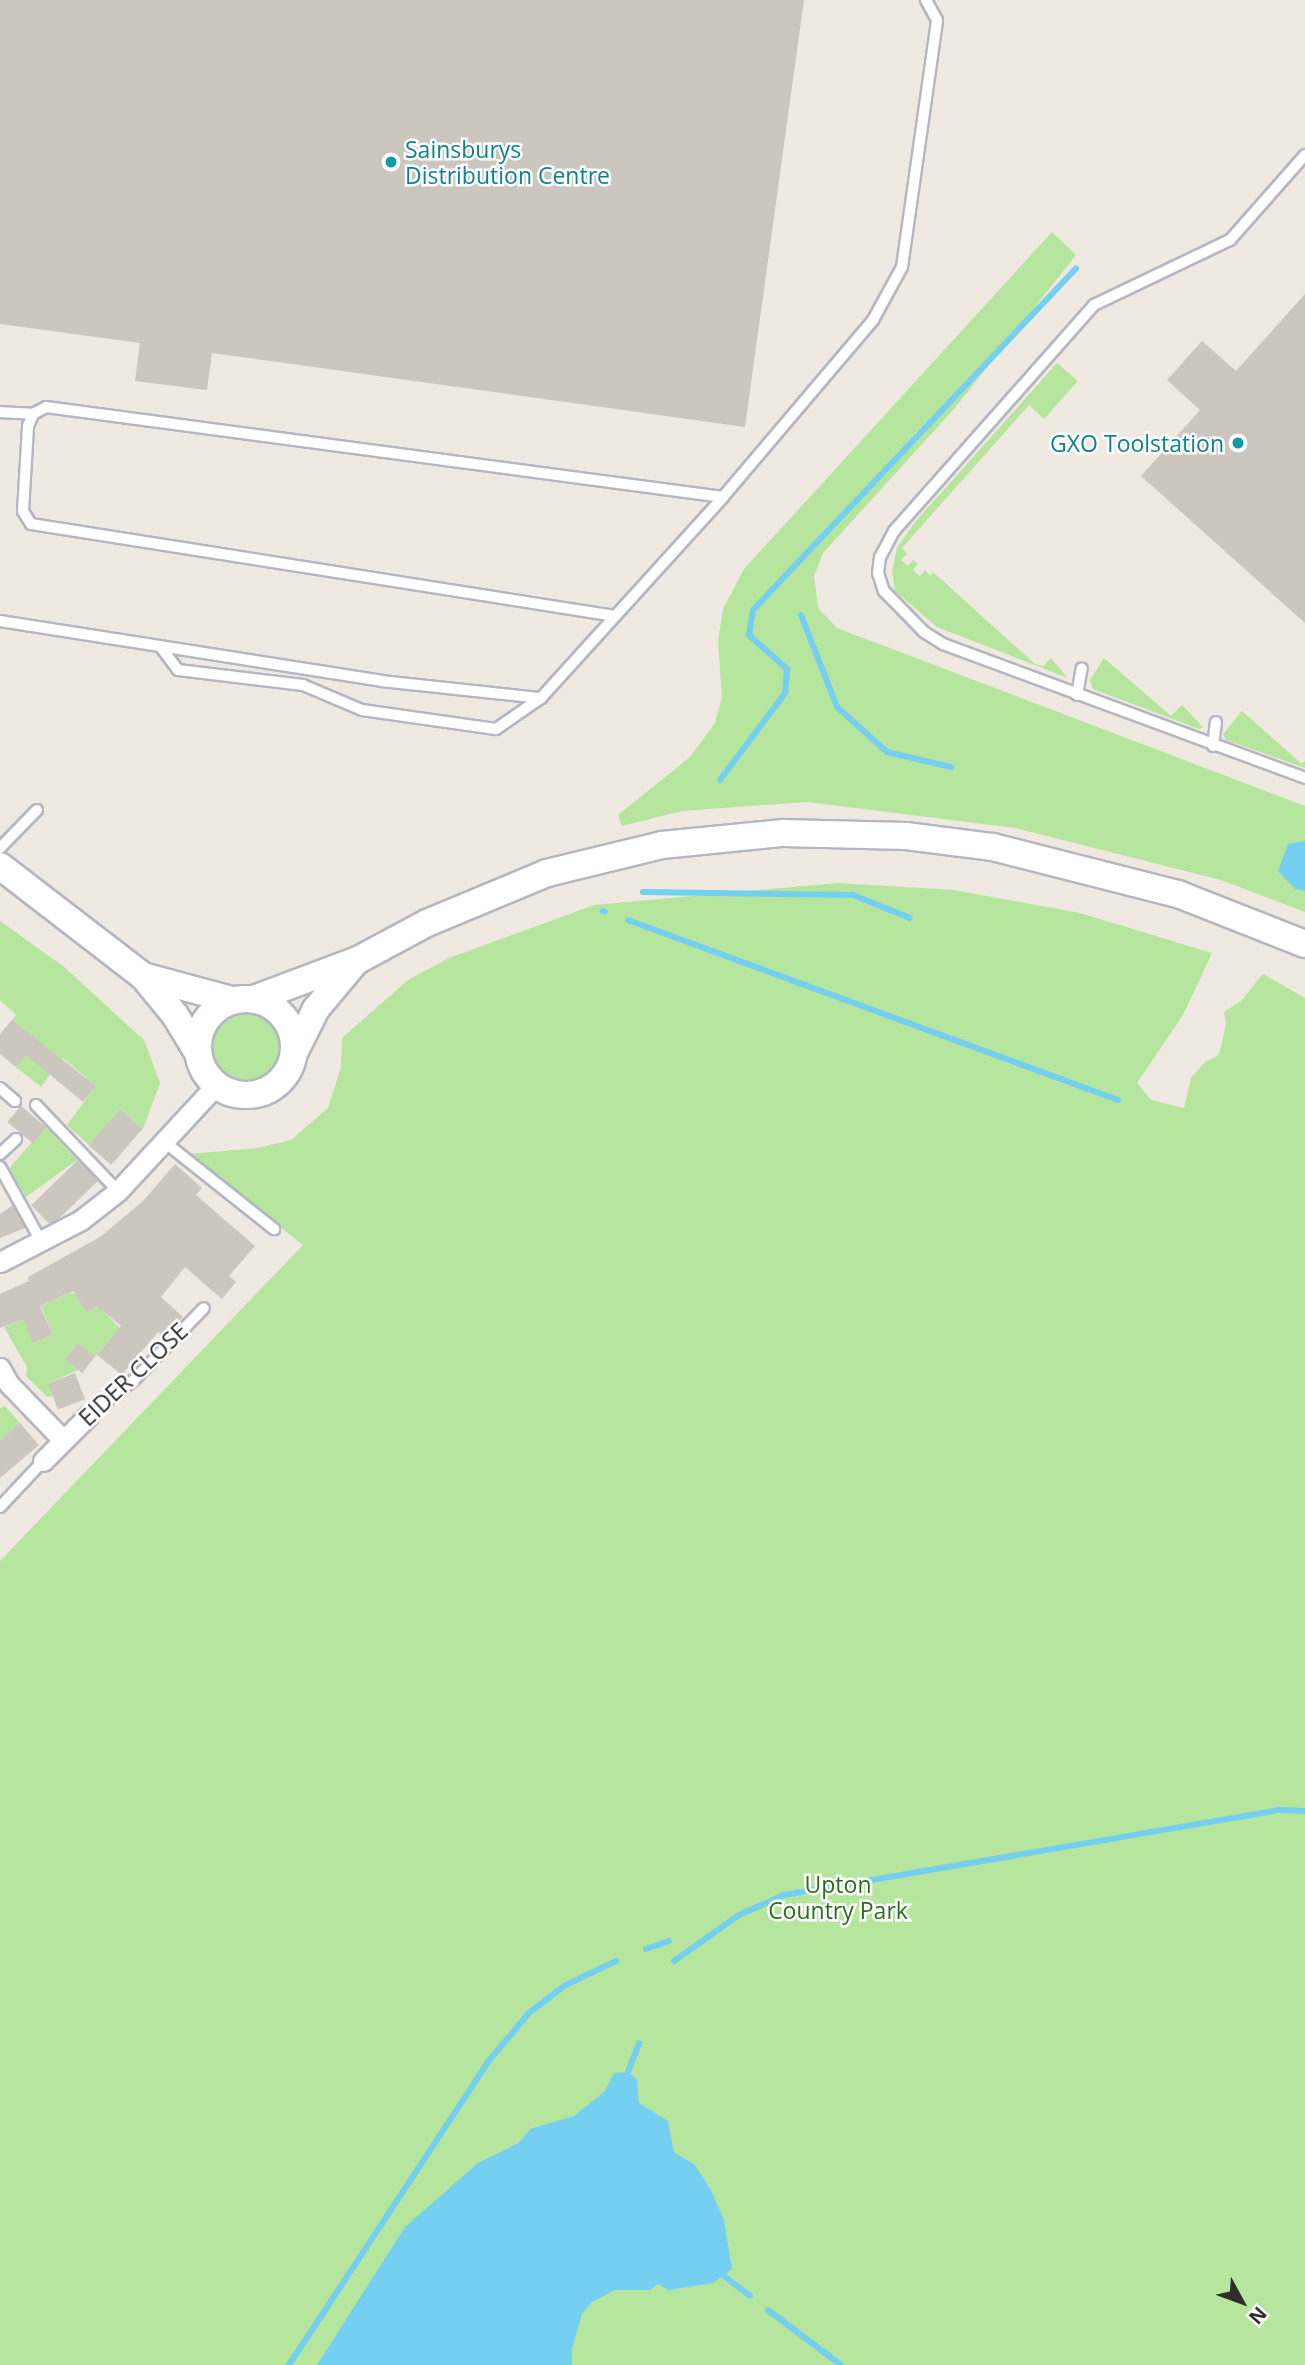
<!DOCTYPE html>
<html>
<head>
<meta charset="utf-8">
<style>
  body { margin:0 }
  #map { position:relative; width:1305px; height:2365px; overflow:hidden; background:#efe9e1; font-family:"Open Sans",sans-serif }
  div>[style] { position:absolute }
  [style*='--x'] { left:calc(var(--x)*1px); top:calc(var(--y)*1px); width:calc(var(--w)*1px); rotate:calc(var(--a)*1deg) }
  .green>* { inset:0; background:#b6e59e }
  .round { border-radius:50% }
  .water>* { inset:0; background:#75cff0 }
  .stream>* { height:6px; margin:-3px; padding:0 3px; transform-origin:3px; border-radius:3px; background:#75cff0 }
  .building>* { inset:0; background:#cbc7bf; transform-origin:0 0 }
  .roads { filter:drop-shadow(2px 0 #b4b7c1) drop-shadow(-2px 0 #b4b7c1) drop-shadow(0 2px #b4b7c1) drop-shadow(0 -2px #b4b7c1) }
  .lane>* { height:10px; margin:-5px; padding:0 5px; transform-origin:5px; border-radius:5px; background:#fff }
  .street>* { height:19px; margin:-9.5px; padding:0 9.5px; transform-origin:9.5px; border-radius:9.5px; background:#fff }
  .secondary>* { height:26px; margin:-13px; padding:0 13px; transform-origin:13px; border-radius:13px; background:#fff }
  .secondary>.ring { margin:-13px; padding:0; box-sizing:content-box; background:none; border:26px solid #fff; border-radius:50% }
  .dots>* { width:19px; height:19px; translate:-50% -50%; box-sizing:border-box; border:4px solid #fff; border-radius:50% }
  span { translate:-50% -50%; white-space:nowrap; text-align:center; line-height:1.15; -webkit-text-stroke:5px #fff; paint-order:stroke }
  .culture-label { font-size:23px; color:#0d838f }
  .left { translate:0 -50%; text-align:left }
  .right { translate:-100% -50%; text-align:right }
  .street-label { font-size:23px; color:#2e2e2e }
  .park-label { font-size:23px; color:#2c6e1b }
  .north { position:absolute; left:1207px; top:2267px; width:70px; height:70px; -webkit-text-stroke:5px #fff; paint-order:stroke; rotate:131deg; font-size:19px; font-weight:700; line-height:28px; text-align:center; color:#2e2e2e }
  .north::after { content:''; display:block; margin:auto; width:24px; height:32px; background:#2e2e2e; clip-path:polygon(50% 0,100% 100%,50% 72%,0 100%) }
</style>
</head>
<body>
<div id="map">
  <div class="green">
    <i style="clip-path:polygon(1052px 232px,1076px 255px,954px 409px,823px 553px,814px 576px,818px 608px,837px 628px,1305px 806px,1305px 912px,1221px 880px,1015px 828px,807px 802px,682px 811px,622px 826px,618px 815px,690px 757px,715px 723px,722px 697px,718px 641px,723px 609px,744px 569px)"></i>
    <i style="clip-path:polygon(1057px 363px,1078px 381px,1044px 419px,1029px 405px,902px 548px,907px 554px,901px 560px,908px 566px,913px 560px,918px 564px,913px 570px,920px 576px,925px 570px,930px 576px,933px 572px,1035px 664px,1043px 666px,1051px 658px,1068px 678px,937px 627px,895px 591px,892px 571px,897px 548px,915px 522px)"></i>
    <i style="clip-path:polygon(1104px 658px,1171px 716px,1182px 705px,1203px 727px,1199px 729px,1093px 689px,1090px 680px)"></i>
    <i style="clip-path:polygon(1242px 711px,1302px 764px,1305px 761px,1305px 768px,1226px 740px,1223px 734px)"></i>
    <i style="clip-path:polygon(837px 883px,954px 890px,1080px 913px,1212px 953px,1183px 1015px,1137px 1083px,1151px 1100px,1184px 1108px,1191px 1078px,1205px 1062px,1219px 1055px,1226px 1024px,1224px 1012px,1241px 1001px,1263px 974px,1305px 998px,1305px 2365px,0 2365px,0 1561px,303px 1245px,189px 1154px,258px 1148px,291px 1140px,328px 1108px,341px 1067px,342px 1038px,408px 980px,449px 958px,594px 905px)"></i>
    <i style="clip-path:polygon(0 921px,63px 966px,144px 1040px,160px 1083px,143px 1129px,120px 1109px,89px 1145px,67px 1125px,96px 1086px,63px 1058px,41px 1087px,16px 1067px,37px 1041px,12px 1020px,16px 1015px,0 1000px)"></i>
    <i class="round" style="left:210px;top:1011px;width:70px;height:70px"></i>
    <i style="clip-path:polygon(46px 1127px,77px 1160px,26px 1197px,10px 1172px,11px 1166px)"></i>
    <i style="clip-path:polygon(69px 1293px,75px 1294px,87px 1313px,104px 1302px,163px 1294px,143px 1318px,103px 1311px,120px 1328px,95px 1357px,78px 1343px,65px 1359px,78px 1370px,49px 1383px,53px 1396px,47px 1397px,26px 1376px,27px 1367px,4px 1327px,23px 1319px,34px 1343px,53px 1335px,41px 1306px)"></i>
    <i style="clip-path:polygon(5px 1406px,20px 1423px,0 1440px,0 1408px)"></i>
  </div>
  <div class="water">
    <i style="clip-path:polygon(1305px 841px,1305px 891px,1295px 889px,1278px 871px,1288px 844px)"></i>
    <i style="clip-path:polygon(628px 2072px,637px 2079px,639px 2103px,668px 2121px,674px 2152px,695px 2165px,711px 2190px,724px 2220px,732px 2269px,713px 2283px,669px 2290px,658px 2284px,650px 2290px,615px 2290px,592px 2302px,582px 2314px,572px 2348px,572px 2365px,317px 2365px,405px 2227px,478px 2163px,519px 2143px,530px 2129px,574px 2116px,605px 2091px,614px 2073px)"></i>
  </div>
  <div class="stream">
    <i style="--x:801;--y:615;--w:99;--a:68.6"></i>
    <i style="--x:837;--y:707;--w:67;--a:42"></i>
    <i style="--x:887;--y:752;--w:66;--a:13.2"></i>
    <i style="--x:720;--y:780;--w:109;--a:-53.2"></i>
    <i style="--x:785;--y:693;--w:24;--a:-85"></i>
    <i style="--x:787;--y:669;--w:51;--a:-138.2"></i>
    <i style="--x:749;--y:635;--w:25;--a:-81"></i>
    <i style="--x:753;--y:610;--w:470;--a:-46.6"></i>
    <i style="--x:643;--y:892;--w:210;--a:0.8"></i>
    <i style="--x:853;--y:895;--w:61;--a:22"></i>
    <i style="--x:603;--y:911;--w:2;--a:27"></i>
    <i style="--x:628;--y:920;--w:522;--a:20.17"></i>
    <i style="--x:646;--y:1949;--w:24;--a:-19"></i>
    <i style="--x:674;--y:1961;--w:80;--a:-35.3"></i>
    <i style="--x:739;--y:1915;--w:49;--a:-24"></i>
    <i style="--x:784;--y:1895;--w:502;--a:-9.74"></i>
    <i style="--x:1279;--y:1810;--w:26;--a:2"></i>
    <i style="--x:628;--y:2072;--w:31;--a:-69"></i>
    <i style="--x:723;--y:2275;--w:34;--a:38"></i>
    <i style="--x:768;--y:2310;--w:91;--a:37"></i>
    <i style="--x:289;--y:2365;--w:361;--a:-56.7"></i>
    <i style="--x:487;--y:2063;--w:65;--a:-50"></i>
    <i style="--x:529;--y:2013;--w:44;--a:-37.6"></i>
    <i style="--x:564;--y:1986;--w:58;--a:-25.7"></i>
  </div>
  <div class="building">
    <i style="clip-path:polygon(0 0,804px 0,745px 427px,212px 353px,207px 390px,135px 381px,140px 343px,0 324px)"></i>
    <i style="clip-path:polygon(1305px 294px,1305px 623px,1141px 476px,1200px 410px,1167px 380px,1202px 341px,1236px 371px)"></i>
    <i style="clip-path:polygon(12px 1020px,96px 1086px,83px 1102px,26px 1055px,16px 1067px,0 1054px,0 1034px)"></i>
    <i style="left:21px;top:1106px;width:33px;height:21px;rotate:40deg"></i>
    <i style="left:120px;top:1109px;width:30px;height:48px;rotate:41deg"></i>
    <i style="left:78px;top:1160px;width:29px;height:65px;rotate:46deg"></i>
    <i style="clip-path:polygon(175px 1164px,202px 1188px,196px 1195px,255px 1246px,229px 1276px,236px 1282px,222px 1299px,185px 1267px,161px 1297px,183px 1317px,164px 1338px,158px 1332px,122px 1375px,97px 1355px,121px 1326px,97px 1306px,87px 1313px,73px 1291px,40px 1306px,53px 1335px,33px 1343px,23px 1319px,0 1328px,0 1294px,29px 1281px,28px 1277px,100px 1237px,143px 1201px)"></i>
    <i style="clip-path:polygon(13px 1205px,25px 1228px,0 1238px,0 1214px)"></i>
    <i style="left:78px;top:1343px;width:22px;height:21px;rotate:39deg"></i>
    <i style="left:75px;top:1373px;width:28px;height:29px;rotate:69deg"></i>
    <i style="clip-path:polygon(20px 1423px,39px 1445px,0 1478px,0 1440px)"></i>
  </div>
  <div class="roads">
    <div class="lane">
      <i style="--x:1305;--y:155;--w:113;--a:131.4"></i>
      <i style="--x:1230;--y:240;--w:151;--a:154.5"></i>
      <i style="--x:1094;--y:305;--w:302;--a:131.5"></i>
      <i style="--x:894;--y:531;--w:30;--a:118"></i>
      <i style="--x:880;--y:557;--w:16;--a:97"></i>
      <i style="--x:878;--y:573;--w:19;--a:72"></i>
      <i style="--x:884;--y:591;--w:57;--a:45.7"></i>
      <i style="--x:924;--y:632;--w:22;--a:32"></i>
      <i style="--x:943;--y:644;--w:386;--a:20.3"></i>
      <i style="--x:0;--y:412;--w:33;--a:3"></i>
      <i style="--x:615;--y:616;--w:591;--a:-171.05"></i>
      <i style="--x:31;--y:524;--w:15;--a:-122"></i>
      <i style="--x:23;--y:511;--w:85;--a:-86.6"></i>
      <i style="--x:28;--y:426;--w:13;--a:-67"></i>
      <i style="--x:33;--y:414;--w:15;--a:-28"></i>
      <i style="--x:46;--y:407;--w:683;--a:7.57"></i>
      <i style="--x:0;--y:621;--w:386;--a:8.9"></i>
      <i style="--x:381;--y:681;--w:161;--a:6.1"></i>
      <i style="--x:541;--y:698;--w:271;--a:-47.8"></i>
      <i style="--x:723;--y:497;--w:232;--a:-49.7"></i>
      <i style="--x:873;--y:320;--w:60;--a:-61.3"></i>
      <i style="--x:902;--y:267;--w:249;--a:-81.9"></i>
      <i style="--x:937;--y:20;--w:23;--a:-119"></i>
      <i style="--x:160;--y:646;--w:30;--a:53"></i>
      <i style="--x:178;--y:670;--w:126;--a:6.8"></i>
      <i style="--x:303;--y:685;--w:64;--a:23"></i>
      <i style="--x:362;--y:710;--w:135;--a:8.1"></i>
      <i style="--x:496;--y:729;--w:55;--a:-34.6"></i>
      <i style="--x:1077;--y:695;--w:27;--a:-80"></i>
      <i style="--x:1213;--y:746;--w:24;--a:-83"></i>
      <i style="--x:0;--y:848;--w:53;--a:-45.8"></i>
      <i style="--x:0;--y:1088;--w:20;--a:41"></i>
      <i style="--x:36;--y:1105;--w:119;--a:46.4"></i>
      <i style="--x:167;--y:1144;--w:137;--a:38.5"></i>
      <i style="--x:0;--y:1154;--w:22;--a:-43"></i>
      <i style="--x:0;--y:1167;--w:87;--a:61.1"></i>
      <i style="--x:89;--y:1415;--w:57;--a:-37.9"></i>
      <i style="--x:134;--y:1380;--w:100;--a:-45.8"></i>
      <i style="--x:0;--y:1507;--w:63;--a:-46.9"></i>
    </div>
    <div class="street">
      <i style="--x:0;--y:1262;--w:91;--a:-27.4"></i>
      <i style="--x:81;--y:1220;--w:47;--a:-38.1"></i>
      <i style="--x:118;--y:1191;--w:146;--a:-47.2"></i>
      <i style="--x:0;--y:1368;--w:18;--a:61"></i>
      <i style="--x:9;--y:1384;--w:78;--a:46"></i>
      <i style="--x:43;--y:1461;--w:65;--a:-45"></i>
    </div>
    <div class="secondary">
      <i style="--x:0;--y:866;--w:180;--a:37.6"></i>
      <i style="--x:143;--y:976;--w:50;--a:50.6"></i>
      <i style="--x:175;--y:1015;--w:44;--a:58.8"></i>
      <i style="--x:143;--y:976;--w:92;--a:15.1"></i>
      <i class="ring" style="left:198px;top:999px;width:70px;height:70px"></i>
      <i style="--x:254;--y:999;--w:111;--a:-20.6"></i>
      <i style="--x:358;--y:960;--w:78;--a:-28.2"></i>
      <i style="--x:427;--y:923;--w:130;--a:-22.6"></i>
      <i style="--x:547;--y:873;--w:118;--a:-13.7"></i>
      <i style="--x:662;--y:845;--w:122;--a:-5.7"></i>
      <i style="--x:783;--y:833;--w:123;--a:1.4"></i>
      <i style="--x:906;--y:836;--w:88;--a:7.2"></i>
      <i style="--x:993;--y:847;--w:191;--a:14.3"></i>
      <i style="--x:1178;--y:894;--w:136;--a:21.5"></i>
      <i style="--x:294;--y:1053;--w:49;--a:-63.4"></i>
      <i style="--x:316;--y:1009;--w:62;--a:-50.2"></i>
    </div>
  </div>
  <div class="dots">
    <i style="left:391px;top:162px;background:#0f9aa8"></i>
    <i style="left:1238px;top:443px;background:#0f9aa8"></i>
  </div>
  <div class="culture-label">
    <span class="left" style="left:405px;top:162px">Sainsburys<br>Distribution Centre</span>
    <span class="right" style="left:1224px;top:443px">GXO Toolstation</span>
  </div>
  <div class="street-label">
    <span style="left:133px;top:1374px;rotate:-43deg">EIDER CLOSE</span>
  </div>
  <div class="park-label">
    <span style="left:838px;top:1897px">Upton<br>Country Park</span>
  </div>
  <div class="north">N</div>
</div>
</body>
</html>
